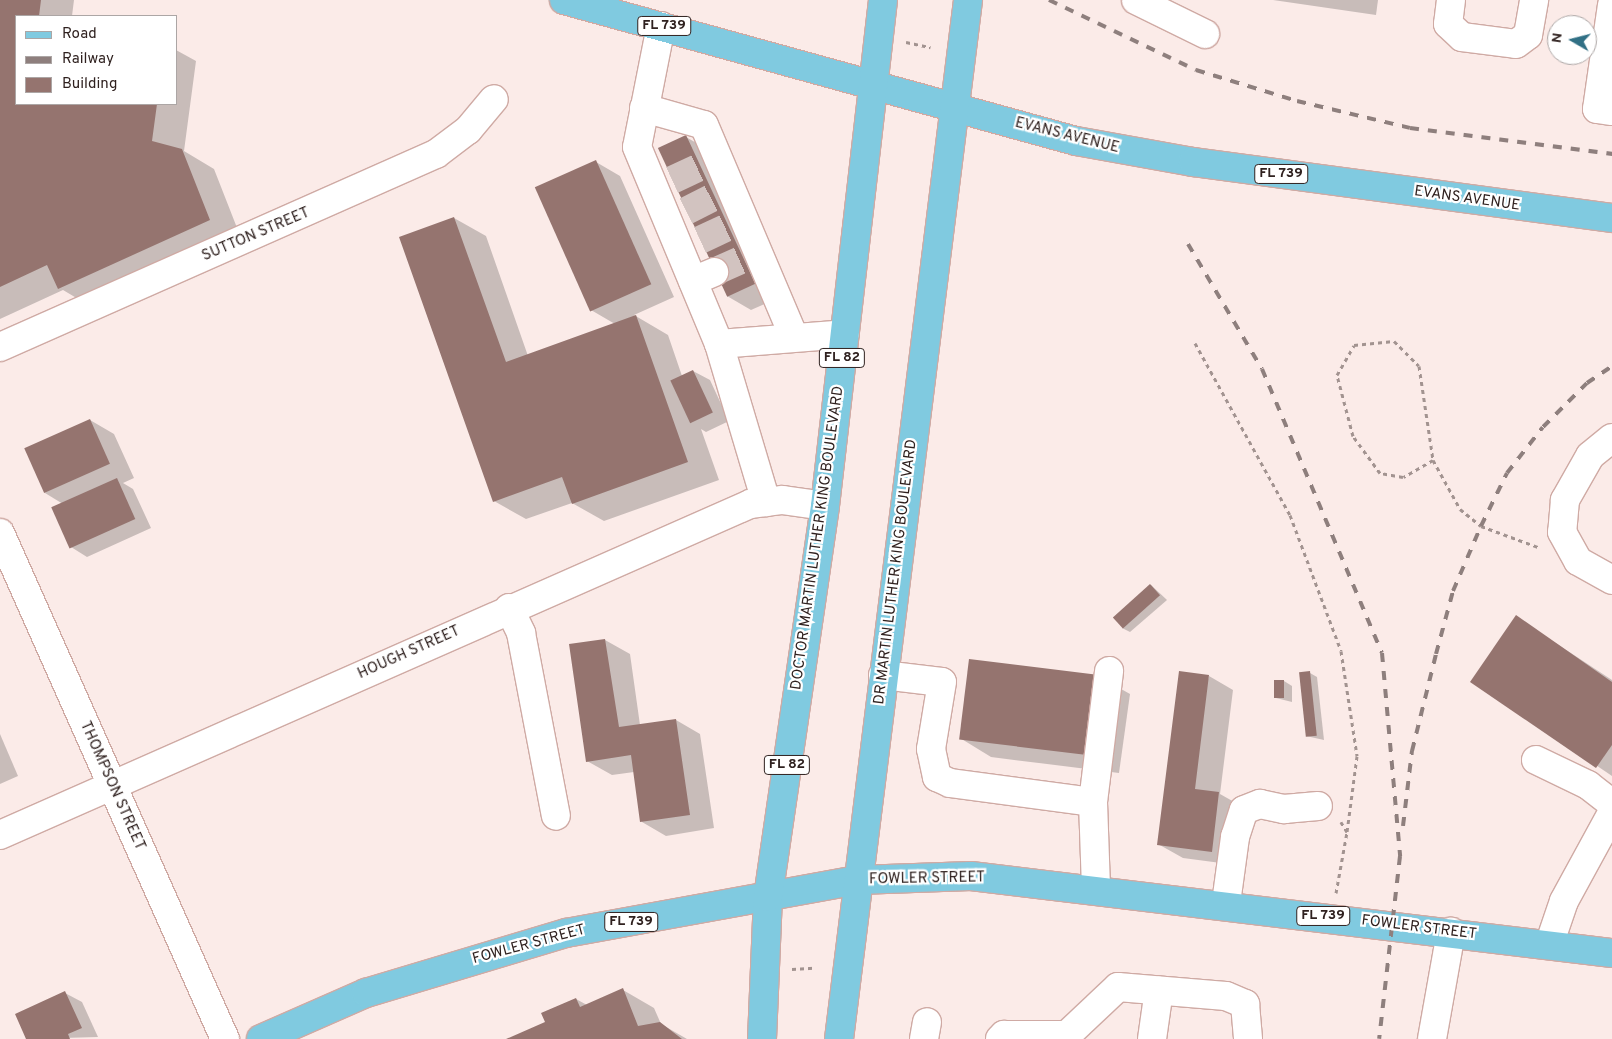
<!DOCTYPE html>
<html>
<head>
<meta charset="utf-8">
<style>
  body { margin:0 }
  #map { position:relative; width:1612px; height:1039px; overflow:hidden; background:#fbebe8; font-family:Overpass,sans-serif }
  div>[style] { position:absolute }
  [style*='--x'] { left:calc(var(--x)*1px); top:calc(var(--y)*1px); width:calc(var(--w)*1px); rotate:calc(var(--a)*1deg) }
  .shadow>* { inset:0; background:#0003 }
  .building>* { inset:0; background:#95746f; transform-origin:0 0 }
  .minor-tunnel>* { height:28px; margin-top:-14px; transform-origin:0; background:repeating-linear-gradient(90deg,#d2c3c0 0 28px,transparent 0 42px) }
  .path>* { height:3px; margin-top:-1.5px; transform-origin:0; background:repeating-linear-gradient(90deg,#a29390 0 4px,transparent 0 8px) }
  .roads { filter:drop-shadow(1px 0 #cfaaa4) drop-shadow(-1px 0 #cfaaa4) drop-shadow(0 1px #cfaaa4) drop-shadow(0 -1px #cfaaa4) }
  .minor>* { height:28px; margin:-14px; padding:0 14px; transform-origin:14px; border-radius:14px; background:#fff }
  .major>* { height:28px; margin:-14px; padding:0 14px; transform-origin:14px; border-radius:14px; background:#80cae0 }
  .rail>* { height:4px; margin-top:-2px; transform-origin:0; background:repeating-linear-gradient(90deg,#8e7f7d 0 9px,transparent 0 18px) }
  span { translate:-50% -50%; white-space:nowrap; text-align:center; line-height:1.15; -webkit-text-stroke:4.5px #fff; paint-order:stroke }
  .shield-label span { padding:1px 4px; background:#fff; border:1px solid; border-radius:4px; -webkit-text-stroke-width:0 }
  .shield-label { font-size:14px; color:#2f211f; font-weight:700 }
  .street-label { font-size:15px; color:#2f211f }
  .legend { position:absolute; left:15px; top:15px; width:162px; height:90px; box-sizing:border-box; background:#fff; border:1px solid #aca6a5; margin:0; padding:6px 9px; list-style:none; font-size:15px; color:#2f211f }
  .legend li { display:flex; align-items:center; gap:10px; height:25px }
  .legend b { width:25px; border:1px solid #aca6a5 }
  .north { position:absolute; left:1547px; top:15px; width:50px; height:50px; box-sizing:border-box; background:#fff; border:1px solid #aca6a5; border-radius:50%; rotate:278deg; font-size:14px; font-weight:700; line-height:20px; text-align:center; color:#2f211f }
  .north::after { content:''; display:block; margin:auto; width:18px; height:22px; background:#317085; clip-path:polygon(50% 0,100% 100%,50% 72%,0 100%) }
</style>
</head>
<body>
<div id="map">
  <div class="shadow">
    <i style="clip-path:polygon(0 0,74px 0,72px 16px,16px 16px,16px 104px,176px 104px,176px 50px,196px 61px,184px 151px,214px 169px,241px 238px,90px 306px,63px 290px,0 319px)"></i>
    <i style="clip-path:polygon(1273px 0,1378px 0,1376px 15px)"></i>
    <i style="clip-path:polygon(686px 137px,710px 151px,778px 298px,751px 310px,727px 296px)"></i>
    <i style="clip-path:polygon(596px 162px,620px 176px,674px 297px,634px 315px,668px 335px,682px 376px,693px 371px,710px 380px,729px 421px,706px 432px,701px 429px,719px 480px,604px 521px,572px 503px,526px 519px,494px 501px,454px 218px,486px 236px,528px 356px,615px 324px,591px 310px)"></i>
    <i style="clip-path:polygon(90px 420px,114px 434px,134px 478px,123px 483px,133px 489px,151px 528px,87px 557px,71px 547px,63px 504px,45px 493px)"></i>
    <i style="clip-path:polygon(1151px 585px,1167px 600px,1130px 632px,1122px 628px)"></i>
    <i style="clip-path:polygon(1516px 617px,1612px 680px,1612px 776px,1472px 681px)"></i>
    <i style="clip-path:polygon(605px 640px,630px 654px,640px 725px,676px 720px,700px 734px,714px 828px,666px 836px,642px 822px,634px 772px,612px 775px,587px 761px,570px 645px)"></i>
    <i style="clip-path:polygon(1310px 673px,1317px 677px,1324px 740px,1306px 736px)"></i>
    <i style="clip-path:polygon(1098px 676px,1130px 694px,1119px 773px,991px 757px,960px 738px)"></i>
    <i style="clip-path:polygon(1209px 676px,1233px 690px,1220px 794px,1243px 807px,1236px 865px,1183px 858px,1158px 844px)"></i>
    <i style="clip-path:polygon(1284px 681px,1292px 686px,1292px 702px,1276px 698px)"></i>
    <i style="clip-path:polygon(0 734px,18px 776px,0 784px)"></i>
    <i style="clip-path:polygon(623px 990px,654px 1008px,661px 1024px,687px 1039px,509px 1039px,547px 1023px,576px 999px,587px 1005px)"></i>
    <i style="clip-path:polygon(65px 993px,82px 1002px,98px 1037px,28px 1039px)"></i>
  </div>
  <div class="building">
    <i style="clip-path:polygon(0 0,41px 0,39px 16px,16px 16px,16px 104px,157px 104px,152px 141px,182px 149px,210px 220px,58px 289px,47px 265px,0 287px)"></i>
    <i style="left:686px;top:135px;width:164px;height:31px;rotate:65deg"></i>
    <i style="left:596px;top:160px;width:136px;height:67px;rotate:66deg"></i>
    <i style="clip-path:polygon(454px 217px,506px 362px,636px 315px,688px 462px,572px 504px,562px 477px,493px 502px,399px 237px)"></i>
    <i style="left:693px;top:370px;width:47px;height:25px;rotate:65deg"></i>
    <i style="left:90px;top:419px;width:49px;height:72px;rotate:66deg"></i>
    <i style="left:117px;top:478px;width:45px;height:72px;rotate:66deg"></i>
    <i style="left:1150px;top:584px;width:15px;height:50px;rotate:48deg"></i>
    <i style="clip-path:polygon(1516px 615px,1612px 682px,1612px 745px,1596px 768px,1470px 682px)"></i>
    <i style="clip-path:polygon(605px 639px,619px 727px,676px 719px,690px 815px,640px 822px,631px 755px,586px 762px,569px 644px)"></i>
    <i style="left:969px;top:659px;width:131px;height:81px;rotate:7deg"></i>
    <i style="clip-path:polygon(1179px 671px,1209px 675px,1195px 789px,1219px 792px,1212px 852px,1157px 845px)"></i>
    <i style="left:1310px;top:671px;width:65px;height:11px;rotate:84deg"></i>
    <i style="left:1284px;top:680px;width:18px;height:10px;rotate:90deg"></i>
    <i style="clip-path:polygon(623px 988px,638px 1026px,660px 1022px,682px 1039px,506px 1039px,545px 1022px,541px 1013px,576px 998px,580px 1007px)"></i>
    <i style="clip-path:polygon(65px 991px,82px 1028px,68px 1034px,70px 1039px,26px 1039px,15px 1014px)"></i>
  </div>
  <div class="minor-tunnel">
    <i style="--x:672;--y:180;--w:31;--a:-25"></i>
    <i style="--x:686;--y:211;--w:31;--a:-27"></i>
    <i style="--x:700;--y:240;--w:31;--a:-25"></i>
    <i style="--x:714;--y:272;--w:32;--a:-24"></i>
  </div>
  <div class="path">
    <i style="--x:906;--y:42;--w:25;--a:12"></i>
    <i style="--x:1195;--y:343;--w:196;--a:61.1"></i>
    <i style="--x:1290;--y:515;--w:145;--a:69.4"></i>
    <i style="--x:1341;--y:651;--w:106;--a:81.3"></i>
    <i style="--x:1357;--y:756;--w:77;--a:97.5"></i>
    <i style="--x:1433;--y:460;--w:34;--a:150"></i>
    <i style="--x:1403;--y:477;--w:23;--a:-170"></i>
    <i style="--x:1380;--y:473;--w:46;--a:-126.1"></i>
    <i style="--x:1353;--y:436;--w:63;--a:-104.7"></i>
    <i style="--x:1337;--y:375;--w:34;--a:-60"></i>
    <i style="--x:1354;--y:345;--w:40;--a:-5.7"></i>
    <i style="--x:1394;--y:341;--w:35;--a:45"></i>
    <i style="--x:1419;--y:366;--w:95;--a:81.5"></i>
    <i style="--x:1433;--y:460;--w:56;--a:61.1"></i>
    <i style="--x:1460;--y:509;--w:27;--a:39"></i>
    <i style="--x:1481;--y:526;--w:61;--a:20.2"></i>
    <i style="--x:1336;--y:893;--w:62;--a:-79.8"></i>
    <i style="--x:1347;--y:832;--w:12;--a:-121"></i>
    <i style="--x:792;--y:969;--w:22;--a:-3"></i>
  </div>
  <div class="roads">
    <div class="minor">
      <i style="--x:1136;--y:0;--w:77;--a:26.2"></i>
      <i style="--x:1451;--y:0;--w:24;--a:97"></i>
      <i style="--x:1448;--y:24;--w:19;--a:43"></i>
      <i style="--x:1462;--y:37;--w:54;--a:7.4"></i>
      <i style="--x:1516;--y:44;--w:15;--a:-37"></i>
      <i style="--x:1528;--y:35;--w:36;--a:-80"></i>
      <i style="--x:1612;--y:5;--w:105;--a:98.2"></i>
      <i style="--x:1597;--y:109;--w:15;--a:8"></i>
      <i style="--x:661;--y:26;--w:123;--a:101.2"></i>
      <i style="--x:637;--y:147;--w:213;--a:67.4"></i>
      <i style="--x:719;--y:344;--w:126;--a:-4.5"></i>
      <i style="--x:644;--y:108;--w:62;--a:15.8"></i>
      <i style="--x:704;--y:125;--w:228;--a:67"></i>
      <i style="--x:693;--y:281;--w:23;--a:-23"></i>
      <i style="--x:719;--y:344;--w:165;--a:73.4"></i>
      <i style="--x:0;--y:347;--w:477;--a:-23.9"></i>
      <i style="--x:436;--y:154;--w:40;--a:-37"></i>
      <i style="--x:468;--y:130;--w:40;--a:-50"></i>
      <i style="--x:1612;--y:438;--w:28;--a:141"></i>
      <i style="--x:1590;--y:456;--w:51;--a:119.6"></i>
      <i style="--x:1565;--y:500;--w:32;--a:95"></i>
      <i style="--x:1562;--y:532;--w:33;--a:61"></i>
      <i style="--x:1578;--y:561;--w:39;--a:29"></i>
      <i style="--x:0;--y:533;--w:554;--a:66.03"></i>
      <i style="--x:509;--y:608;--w:28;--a:64"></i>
      <i style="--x:521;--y:633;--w:186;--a:79.2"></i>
      <i style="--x:883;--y:675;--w:59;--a:6.8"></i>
      <i style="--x:942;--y:682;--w:68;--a:99.3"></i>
      <i style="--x:931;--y:749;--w:29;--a:78"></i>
      <i style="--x:937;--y:777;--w:14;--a:25"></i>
      <i style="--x:950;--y:783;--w:144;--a:7.6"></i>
      <i style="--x:1093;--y:802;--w:87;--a:88"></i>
      <i style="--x:1536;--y:760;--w:58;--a:25.7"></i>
      <i style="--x:1588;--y:785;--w:31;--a:38"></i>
      <i style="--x:1093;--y:802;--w:132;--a:-83"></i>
      <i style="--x:0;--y:835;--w:820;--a:-23.81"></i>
      <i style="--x:750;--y:504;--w:33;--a:-7"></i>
      <i style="--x:783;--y:500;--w:42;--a:8.1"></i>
      <i style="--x:1226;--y:903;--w:67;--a:-82.2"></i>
      <i style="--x:1235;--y:837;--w:28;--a:-72"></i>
      <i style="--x:1244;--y:810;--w:17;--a:-21"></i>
      <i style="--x:1260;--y:804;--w:25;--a:12"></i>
      <i style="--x:1284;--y:809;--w:34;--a:-5"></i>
      <i style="--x:1549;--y:945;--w:46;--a:-71.2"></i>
      <i style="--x:1564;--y:901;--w:100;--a:-61.4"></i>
      <i style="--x:924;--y:1039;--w:17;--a:-80"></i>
      <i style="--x:1000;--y:1039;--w:6;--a:-45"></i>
      <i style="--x:1004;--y:1035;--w:63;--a:0"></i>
      <i style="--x:1067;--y:1035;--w:70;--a:-43.3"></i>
      <i style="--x:1118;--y:987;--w:108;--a:4.8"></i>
      <i style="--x:1226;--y:996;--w:21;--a:23"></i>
      <i style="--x:1245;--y:1004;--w:35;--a:85"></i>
      <i style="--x:1152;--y:1039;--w:49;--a:-81.9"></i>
      <i style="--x:1432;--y:1039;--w:109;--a:-79.9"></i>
    </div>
    <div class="major">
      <i style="--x:564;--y:0;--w:531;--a:15.4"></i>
      <i style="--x:1076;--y:141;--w:119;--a:10.2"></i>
      <i style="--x:1193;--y:162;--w:423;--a:7.6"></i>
      <i style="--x:261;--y:1039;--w:115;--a:-23.7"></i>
      <i style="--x:366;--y:993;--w:209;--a:-16.7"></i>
      <i style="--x:566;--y:933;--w:297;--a:-10.3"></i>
      <i style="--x:858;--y:880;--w:113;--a:-2"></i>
      <i style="--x:971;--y:876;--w:646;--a:6.85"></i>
      <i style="--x:762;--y:1039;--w:142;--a:-87.6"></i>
      <i style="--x:768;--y:897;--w:395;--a:-81.7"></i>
      <i style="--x:825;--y:506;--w:509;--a:-83.46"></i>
      <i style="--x:839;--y:1039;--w:1047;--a:-82.92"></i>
    </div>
  </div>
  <div class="rail">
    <i style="--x:1049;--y:0;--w:163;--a:25.5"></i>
    <i style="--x:1196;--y:70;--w:106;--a:17.1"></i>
    <i style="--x:1297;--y:101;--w:116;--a:13.4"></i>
    <i style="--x:1410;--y:128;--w:204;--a:7.3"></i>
    <i style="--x:1188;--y:244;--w:145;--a:59.4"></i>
    <i style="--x:1262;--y:369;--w:308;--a:67.1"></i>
    <i style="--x:1382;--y:653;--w:204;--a:84.9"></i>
    <i style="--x:1400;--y:856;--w:184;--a:96.5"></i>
    <i style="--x:1403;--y:826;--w:76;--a:-83.2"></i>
    <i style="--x:1412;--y:751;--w:100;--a:-76.1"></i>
    <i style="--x:1436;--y:654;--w:65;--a:-74.9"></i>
    <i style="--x:1453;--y:591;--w:71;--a:-66.7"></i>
    <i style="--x:1481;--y:526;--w:59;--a:-63.9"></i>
    <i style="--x:1507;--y:473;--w:58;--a:-52"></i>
    <i style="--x:1543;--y:427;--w:62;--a:-45"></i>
    <i style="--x:1587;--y:383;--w:30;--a:-34"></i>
  </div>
  <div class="shield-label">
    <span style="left:664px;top:26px">FL 739</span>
    <span style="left:1281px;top:174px">FL 739</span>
    <span style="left:842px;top:358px">FL 82</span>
    <span style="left:787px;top:765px">FL 82</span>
    <span style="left:1323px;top:916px">FL 739</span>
    <span style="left:631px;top:922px">FL 739</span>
  </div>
  <div class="street-label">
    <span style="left:1067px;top:136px;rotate:14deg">EVANS AVENUE</span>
    <span style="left:1467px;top:199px;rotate:8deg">EVANS AVENUE</span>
    <span style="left:256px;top:235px;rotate:-23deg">SUTTON STREET</span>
    <span style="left:818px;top:538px;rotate:-82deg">DOCTOR MARTIN LUTHER KING BOULEVARD</span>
    <span style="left:896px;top:572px;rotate:-83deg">DR MARTIN LUTHER KING BOULEVARD</span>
    <span style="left:409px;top:653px;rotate:-24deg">HOUGH STREET</span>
    <span style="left:112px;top:786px;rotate:66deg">THOMPSON STREET</span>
    <span style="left:927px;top:879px;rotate:-1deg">FOWLER STREET</span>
    <span style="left:1419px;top:928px;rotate:7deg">FOWLER STREET</span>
    <span style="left:529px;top:945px;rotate:-15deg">FOWLER STREET</span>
  </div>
  <ul class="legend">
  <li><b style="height:6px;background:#80cae0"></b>Road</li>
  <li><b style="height:6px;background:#8e7f7d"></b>Railway</li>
  <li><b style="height:14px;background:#95746f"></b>Building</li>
  </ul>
  <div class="north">N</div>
</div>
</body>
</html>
